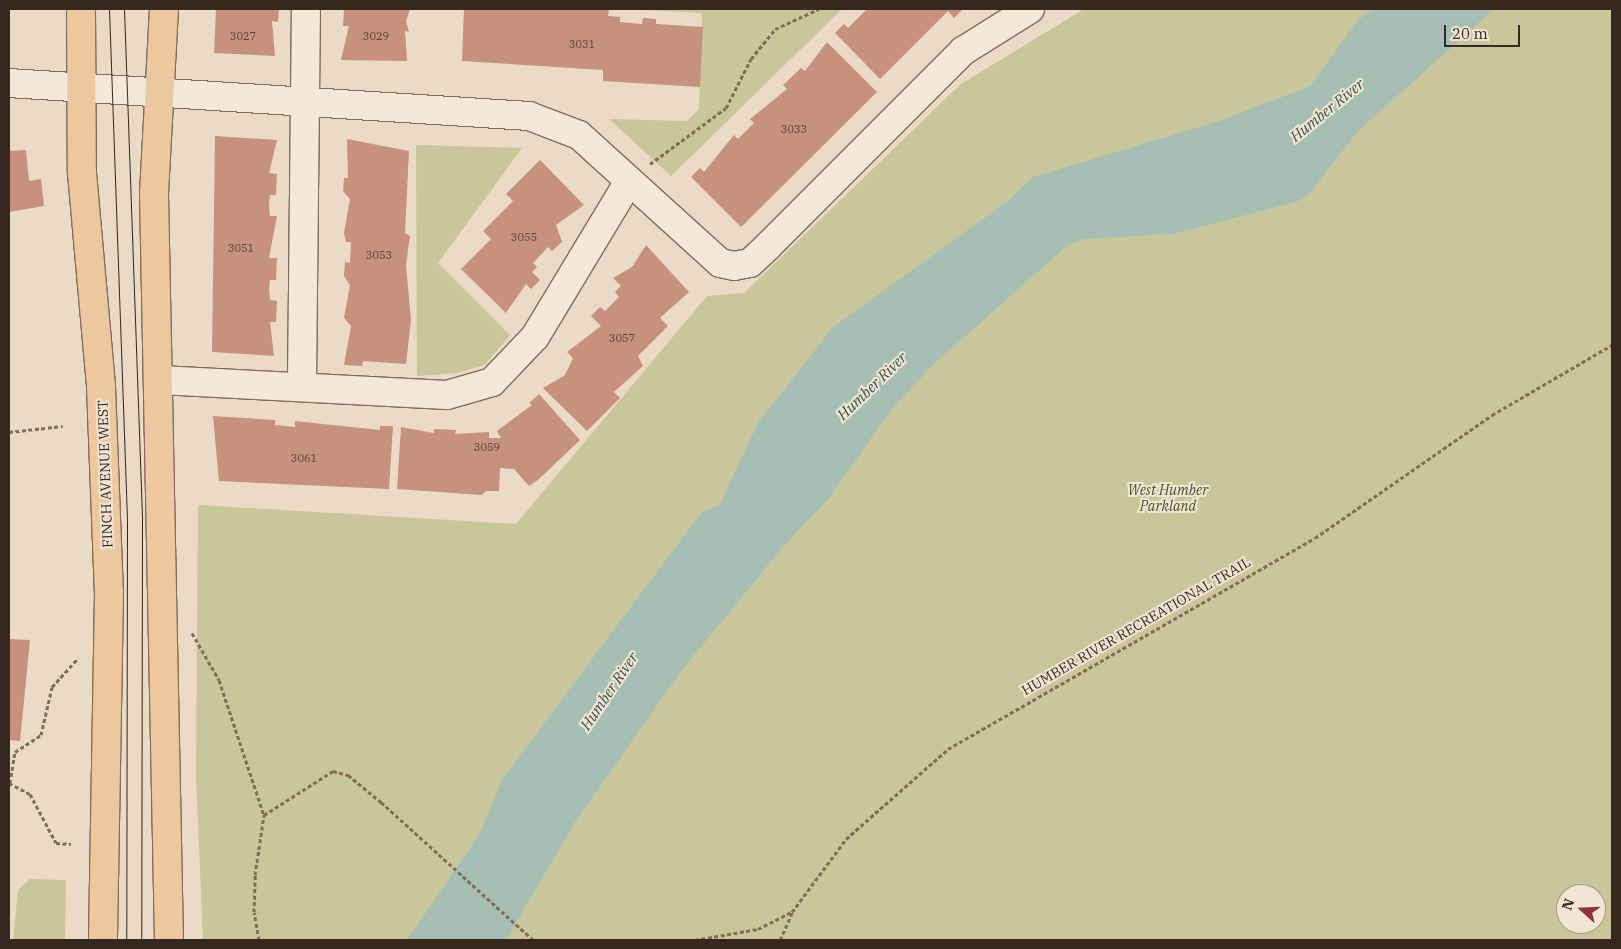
<!DOCTYPE html>
<html>
<head>
<meta charset="utf-8">
<style>
  body { margin:0 }
  #map { position:relative; width:1621px; height:949px; overflow:hidden; background:#ebdac5; font-family:"IBM Plex Serif",serif }
  div>[style] { position:absolute }
  [style*='--x'] { left:calc(var(--x)*1px); top:calc(var(--y)*1px); width:calc(var(--w)*1px); rotate:calc(var(--a)*1deg) }
  .green>* { inset:0; background:#c8c69a }
  .water>* { inset:0; background:#a7beb4 }
  .building>* { inset:0; background:#c6917e }
  .path>* { height:3px; margin-top:-1.5px; transform-origin:0; background:repeating-linear-gradient(90deg,#846c5d 0 4px,transparent 0 6.5px) }
  .roads { filter:drop-shadow(1px 0 #846c5d) drop-shadow(-1px 0 #846c5d) drop-shadow(0 1px #846c5d) drop-shadow(0 -1px #846c5d) }
  .minor>* { height:28px; margin:-14px; padding:0 14px; transform-origin:14px; border-radius:14px; background:#f6e8d8 }
  .major>* { height:28px; margin:-14px; padding:0 14px; transform-origin:14px; border-radius:14px; background:#ebc8a0 }
  .tram>* { height:1px; margin:-0.5px; padding:0 0.5px; transform-origin:0.5px; border-radius:0.5px; background:#36271f }
  span { translate:-50% -50%; white-space:nowrap; text-align:center; line-height:1.15; -webkit-text-stroke:4px #f3e5d4; paint-order:stroke }
  .number-label { font-size:11px; color:#5a4237 }
  .number-label span { -webkit-text-stroke-width:0 }
  .street-label { font-size:14px; color:#36271f }
  .park-label { font-size:14px; color:#4c5028; font-style:italic }
  .water-label { font-size:15px; color:#30544c; font-style:italic }
  .frame { position:absolute; inset:0; border:10px solid #36271f; pointer-events:none }
  .north { position:absolute; left:1556px; top:884px; width:50px; height:50px; box-sizing:border-box; background:#f3e5d4; border:1px solid #a7998c; border-radius:50%; rotate:290deg; font-size:14px; font-weight:700; line-height:20px; text-align:center; color:#36271f }
  .north::after { content:''; display:block; margin:auto; width:18px; height:22px; background:#8e3241; clip-path:polygon(50% 0,100% 100%,50% 72%,0 100%) }
  .scale { position:absolute; left:1444px; top:25px; width:76px; height:22px; box-sizing:border-box; border:2px solid #36271f; border-top:0; padding-left:6px; font-size:15px; line-height:18px; white-space:nowrap; color:#36271f; -webkit-text-stroke:4px #f3e5d4; paint-order:stroke }
</style>
</head>
<body>
<div id="map">
  <div class="green">
    <i style="clip-path:polygon(624px 9px,842px 9px,671px 176px,609px 119px,687px 121px,699px 109px,702px 13px)"></i>
    <i style="clip-path:polygon(evenodd,1084px 9px,1612px 9px,1612px 940px,203px 940px,196px 776px,198px 505px,516px 524px,707px 296px,744px 293px,961px 84px,1084px 9px,1566px 894px,1596px 894px,1596px 924px,1566px 924px,1566px 894px)"></i>
    <i style="clip-path:polygon(416px 145px,522px 148px,438px 263px,510px 335px,485px 365px,457px 373px,417px 376px)"></i>
    <i style="clip-path:polygon(30px 879px,66px 880px,65px 940px,13px 940px,18px 890px)"></i>
  </div>
  <div class="water">
    <i style="clip-path:polygon(1373px 9px,1494px 9px,1358px 131px,1308px 195px,1296px 202px,1172px 234px,1084px 239px,1068px 245px,935px 363px,894px 406px,828px 499px,782px 548px,681px 671px,575px 822px,506px 940px,407px 940px,479px 835px,503px 778px,702px 512px,720px 504px,758px 423px,833px 327px,1008px 201px,1033px 177px,1219px 121px,1310px 86px,1359px 19px)"></i>
  </div>
  <div class="building">
    <i style="clip-path:polygon(216px 9px,279px 9px,278px 22px,272px 21px,275px 56px,214px 53px)"></i>
    <i style="clip-path:polygon(344px 9px,410px 9px,406px 21px,409px 32px,405px 31px,407px 61px,341px 60px,349px 26px,343px 26px)"></i>
    <i style="clip-path:polygon(464px 9px,609px 10px,608px 16px,620px 17px,620px 22px,642px 24px,643px 18px,656px 19px,656px 24px,703px 27px,700px 87px,603px 81px,603px 70px,462px 61px)"></i>
    <i style="clip-path:polygon(867px 9px,963px 9px,954px 18px,948px 11px,880px 79px,835px 33px,844px 24px,848px 28px)"></i>
    <i style="clip-path:polygon(827px 42px,877px 92px,741px 227px,691px 177px,700px 168px,704px 172px,734px 135px,738px 139px,754px 123px,750px 119px,787px 89px,783px 85px,801px 68px,805px 71px)"></i>
    <i style="clip-path:polygon(215px 136px,277px 140px,269px 173px,277px 174px,276px 195px,270px 195px,269px 205px,270px 216px,277px 216px,269px 258px,277px 258px,276px 280px,270px 280px,269px 289px,270px 300px,277px 301px,276px 322px,270px 322px,274px 356px,212px 352px)"></i>
    <i style="clip-path:polygon(347px 139px,409px 151px,405px 233px,410px 236px,406px 265px,411px 320px,406px 364px,363px 361px,362px 366px,344px 365px,351px 326px,344px 318px,350px 285px,344px 276px,345px 262px,350px 263px,351px 242px,346px 242px,344px 233px,350px 199px,343px 191px,344px 178px,348px 178px)"></i>
    <i style="clip-path:polygon(9px 147px,11px 151px,26px 150px,29px 181px,41px 179px,44px 206px,9px 212px)"></i>
    <i style="clip-path:polygon(540px 160px,584px 205px,556px 225px,562px 242px,552px 251px,548px 247px,533px 263px,537px 267px,532px 272px,540px 280px,531px 289px,526px 284px,506px 313px,461px 269px,491px 239px,483px 231px,513px 201px,506px 194px)"></i>
    <i style="clip-path:polygon(646px 245px,689px 292px,660px 318px,668px 326px,638px 356px,643px 366px,614px 392px,620px 398px,587px 431px,543px 388px,565px 375px,573px 358px,567px 352px,601px 326px,591px 316px,600px 307px,605px 311px,619px 297px,615px 292px,621px 286px,613px 278px,632px 267px)"></i>
    <i style="clip-path:polygon(539px 394px,580px 440px,539px 479px,529px 486px,514px 469px,500px 468px,499px 491px,486px 491px,482px 495px,397px 489px,401px 427px,434px 433px,434px 429px,456px 430px,455px 434px,489px 432px,489px 438px,501px 438px,497px 431px,532px 405px,529px 403px)"></i>
    <i style="clip-path:polygon(213px 416px,275px 420px,275px 425px,295px 427px,295px 421px,380px 430px,380px 426px,393px 426px,389px 489px,219px 481px)"></i>
    <i style="clip-path:polygon(9px 639px,30px 640px,20px 741px,9px 740px)"></i>
  </div>
  <div class="path">
    <i style="--x:650;--y:164;--w:94;--a:-36.4"></i>
    <i style="--x:726;--y:108;--w:55;--a:-63"></i>
    <i style="--x:751;--y:59;--w:38;--a:-51"></i>
    <i style="--x:775;--y:29;--w:48;--a:-24.4"></i>
    <i style="--x:9;--y:432;--w:54;--a:-6.3"></i>
    <i style="--x:192;--y:633;--w:54;--a:60.1"></i>
    <i style="--x:219;--y:680;--w:142;--a:71.6"></i>
    <i style="--x:9;--y:783;--w:24;--a:28"></i>
    <i style="--x:30;--y:794;--w:55;--a:62"></i>
    <i style="--x:56;--y:843;--w:15;--a:4"></i>
    <i style="--x:10;--y:783;--w:31;--a:-81"></i>
    <i style="--x:15;--y:752;--w:31;--a:-33"></i>
    <i style="--x:41;--y:735;--w:49;--a:-77.1"></i>
    <i style="--x:52;--y:687;--w:39;--a:-48"></i>
    <i style="--x:259;--y:940;--w:28;--a:-100"></i>
    <i style="--x:254;--y:912;--w:37;--a:-88"></i>
    <i style="--x:255;--y:875;--w:61;--a:-81.5"></i>
    <i style="--x:264;--y:815;--w:82;--a:-32.5"></i>
    <i style="--x:333;--y:771;--w:16;--a:15"></i>
    <i style="--x:348;--y:775;--w:43;--a:39.3"></i>
    <i style="--x:381;--y:802;--w:205;--a:42.2"></i>
    <i style="--x:695;--y:940;--w:64;--a:-9.9"></i>
    <i style="--x:758;--y:929;--w:38;--a:-27"></i>
    <i style="--x:792;--y:912;--w:91;--a:-53.5"></i>
    <i style="--x:846;--y:839;--w:136;--a:-41.4"></i>
    <i style="--x:948;--y:749;--w:423;--a:-29.9"></i>
    <i style="--x:1315;--y:538;--w:216;--a:-34.8"></i>
    <i style="--x:1492;--y:415;--w:139;--a:-30.3"></i>
    <i style="--x:780;--y:940;--w:30;--a:-66"></i>
  </div>
  <div class="roads">
    <div class="minor">
      <i style="--x:9;--y:83;--w:521;--a:3.63"></i>
      <i style="--x:529;--y:116;--w:53;--a:20.8"></i>
      <i style="--x:579;--y:135;--w:190;--a:42.2"></i>
      <i style="--x:720;--y:263;--w:14;--a:12"></i>
      <i style="--x:734;--y:266;--w:16;--a:-11"></i>
      <i style="--x:750;--y:263;--w:25;--a:-43"></i>
      <i style="--x:768;--y:246;--w:276;--a:-45"></i>
      <i style="--x:963;--y:51;--w:79;--a:-32.1"></i>
      <i style="--x:160;--y:380;--w:287;--a:3"></i>
      <i style="--x:447;--y:395;--w:47;--a:-16.1"></i>
      <i style="--x:492;--y:382;--w:62;--a:-46.3"></i>
      <i style="--x:535;--y:337;--w:180;--a:-58.9"></i>
      <i style="--x:302;--y:384;--w:375;--a:-89.4"></i>
    </div>
    <div class="major">
      <i style="--x:81;--y:9;--w:164;--a:89.7"></i>
      <i style="--x:82;--y:173;--w:215;--a:84.9"></i>
      <i style="--x:101;--y:387;--w:207;--a:87.8"></i>
      <i style="--x:109;--y:594;--w:346;--a:91"></i>
      <i style="--x:164;--y:9;--w:185;--a:93.1"></i>
      <i style="--x:154;--y:194;--w:746;--a:88.85"></i>
    </div>
  </div>
  <div class="tram">
    <i style="--x:109;--y:9;--w:510;--a:87.98"></i>
    <i style="--x:127;--y:519;--w:421;--a:90.1"></i>
    <i style="--x:124;--y:9;--w:509;--a:87.97"></i>
    <i style="--x:142;--y:518;--w:422;--a:90.1"></i>
  </div>
  <div class="number-label">
    <span style="left:243px;top:36px">3027</span>
    <span style="left:376px;top:36px">3029</span>
    <span style="left:582px;top:44px">3031</span>
    <span style="left:794px;top:129px">3033</span>
    <span style="left:524px;top:237px">3055</span>
    <span style="left:241px;top:248px">3051</span>
    <span style="left:379px;top:255px">3053</span>
    <span style="left:622px;top:338px">3057</span>
    <span style="left:487px;top:447px">3059</span>
    <span style="left:304px;top:458px">3061</span>
  </div>
  <div class="street-label">
    <span style="left:105px;top:474px;rotate:-92deg">FINCH AVENUE WEST</span>
    <span style="left:1136px;top:626px;rotate:-30deg">HUMBER RIVER RECREATIONAL TRAIL</span>
  </div>
  <div class="park-label">
    <span style="left:1168px;top:498px">West Humber<br>Parkland</span>
  </div>
  <div class="water-label">
    <span style="left:1327px;top:110px;rotate:-39deg">Humber River</span>
    <span style="left:872px;top:386px;rotate:-44deg">Humber River</span>
    <span style="left:609px;top:691px;rotate:-56deg">Humber River</span>
  </div>
  <div class="frame"></div>
  <div class="north">N</div>
  <div class="scale">20 m</div>
</div>
</body>
</html>
